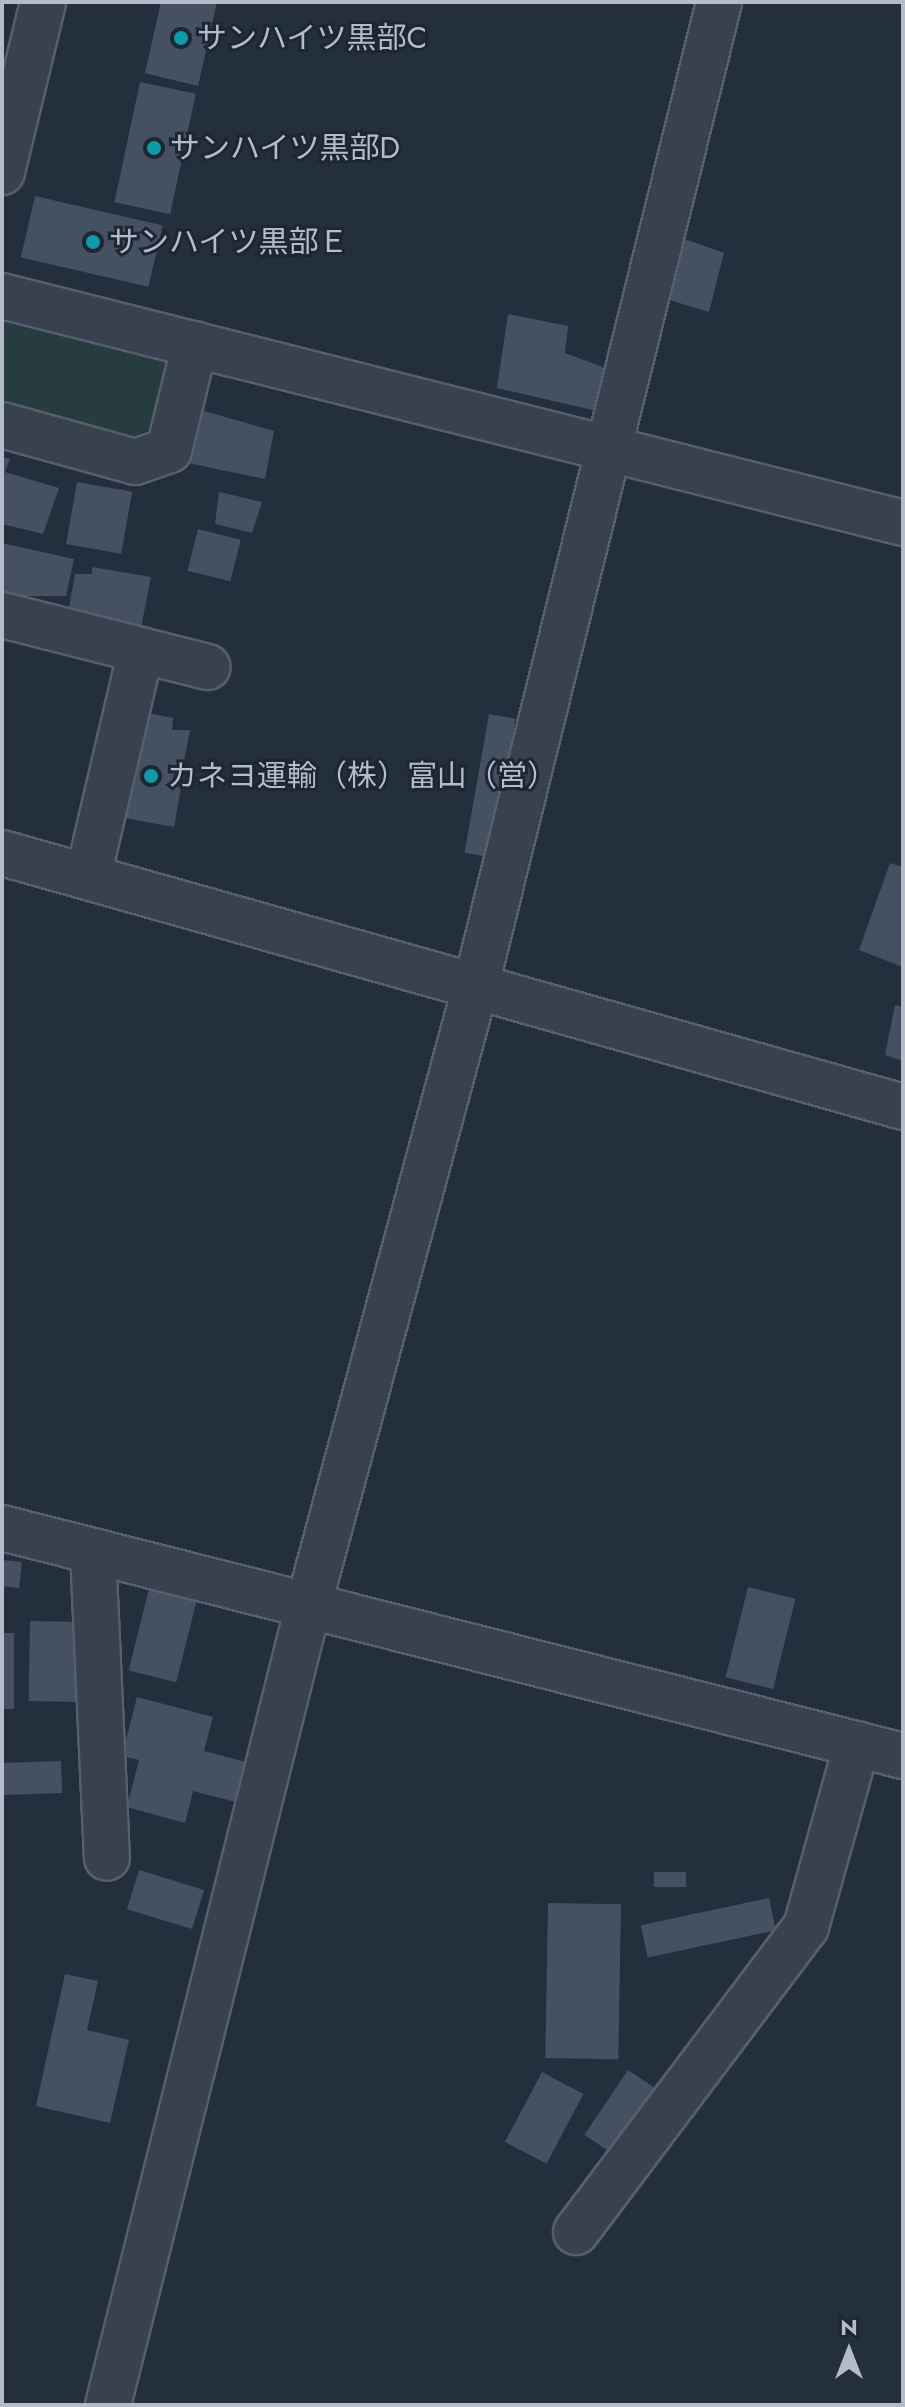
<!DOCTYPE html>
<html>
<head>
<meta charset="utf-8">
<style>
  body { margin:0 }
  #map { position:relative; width:905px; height:2407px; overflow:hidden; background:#242f3e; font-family:Jost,"Noto Sans JP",sans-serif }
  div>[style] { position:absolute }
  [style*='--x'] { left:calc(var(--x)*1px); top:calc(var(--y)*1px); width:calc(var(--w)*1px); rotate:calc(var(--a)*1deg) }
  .green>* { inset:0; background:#263c3f }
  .building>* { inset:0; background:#455162; transform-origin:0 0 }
  .roads { filter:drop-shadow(2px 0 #565f6c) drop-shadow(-2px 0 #565f6c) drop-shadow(0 2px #565f6c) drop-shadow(0 -2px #565f6c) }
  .minor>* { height:44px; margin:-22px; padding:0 22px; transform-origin:22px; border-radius:22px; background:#38414e }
  .dots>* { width:22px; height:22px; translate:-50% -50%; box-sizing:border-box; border:4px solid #1d2633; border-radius:50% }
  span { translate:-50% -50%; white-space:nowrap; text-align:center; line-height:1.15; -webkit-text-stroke:6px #1d2633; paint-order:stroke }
  .poi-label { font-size:30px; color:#b4bcc9 }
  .left { translate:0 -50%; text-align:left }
  .frame { position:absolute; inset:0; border:4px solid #b4bcc9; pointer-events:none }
  .north { position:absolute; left:809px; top:2311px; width:80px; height:80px; -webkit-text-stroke:6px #1d2633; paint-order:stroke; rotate:0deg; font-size:22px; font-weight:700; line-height:32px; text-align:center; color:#b4bcc9 }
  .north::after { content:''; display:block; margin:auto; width:28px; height:36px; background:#b4bcc9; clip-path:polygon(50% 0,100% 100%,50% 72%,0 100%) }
</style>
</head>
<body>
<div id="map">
  <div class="green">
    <i style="clip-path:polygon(2px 314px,169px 362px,153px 428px,123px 441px,2px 408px)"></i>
  </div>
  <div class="building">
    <i style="clip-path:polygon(161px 2px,217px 2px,198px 86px,145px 73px)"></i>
    <i style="left:140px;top:82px;width:57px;height:123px;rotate:12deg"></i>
    <i style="left:35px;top:196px;width:131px;height:63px;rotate:13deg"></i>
    <i style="clip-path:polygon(679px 237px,724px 253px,709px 312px,666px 299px)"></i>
    <i style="clip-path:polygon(508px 314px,568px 326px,565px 353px,608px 369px,597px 411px,497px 388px)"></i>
    <i style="clip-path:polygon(197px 409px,274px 431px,265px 479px,188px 463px)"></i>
    <i style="clip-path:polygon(2px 457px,10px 459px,5px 472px,59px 488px,43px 534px,2px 524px)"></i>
    <i style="left:77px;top:482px;width:56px;height:63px;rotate:10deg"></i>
    <i style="clip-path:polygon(219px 492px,262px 502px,252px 533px,215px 524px)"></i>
    <i style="left:198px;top:529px;width:44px;height:43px;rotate:14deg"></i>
    <i style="clip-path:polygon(2px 543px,74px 559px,66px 596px,2px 596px)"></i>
    <i style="clip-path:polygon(92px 567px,151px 577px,141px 628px,68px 613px,75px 574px,92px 574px)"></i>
    <i style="clip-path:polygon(142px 712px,173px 718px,172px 730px,190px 730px,183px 767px,175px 766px,172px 784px,181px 788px,174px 827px,119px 817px)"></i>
    <i style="left:489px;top:714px;width:27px;height:141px;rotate:10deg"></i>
    <i style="clip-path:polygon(890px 863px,903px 867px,903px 967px,859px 950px)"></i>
    <i style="clip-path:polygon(895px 1005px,903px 1007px,903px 1061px,885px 1055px)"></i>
    <i style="left:2px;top:1560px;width:20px;height:26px;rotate:6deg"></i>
    <i style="left:748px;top:1587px;width:49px;height:93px;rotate:14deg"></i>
    <i style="left:149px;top:1589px;width:49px;height:84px;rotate:14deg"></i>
    <i style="left:30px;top:1621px;width:52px;height:80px;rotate:1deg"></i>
    <i style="left:2px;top:1633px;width:12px;height:76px"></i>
    <i style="clip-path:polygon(137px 1697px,213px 1717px,204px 1751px,257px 1765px,247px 1805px,193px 1791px,185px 1823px,127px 1807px,139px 1760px,122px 1756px)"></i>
    <i style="left:61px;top:1761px;width:32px;height:59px;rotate:88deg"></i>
    <i style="left:139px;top:1870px;width:68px;height:41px;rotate:17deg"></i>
    <i style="left:654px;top:1872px;width:32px;height:15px"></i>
    <i style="left:769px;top:1898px;width:33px;height:131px;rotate:78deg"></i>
    <i style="left:548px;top:1903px;width:73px;height:155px;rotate:1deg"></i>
    <i style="clip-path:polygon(65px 1974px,98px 1981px,87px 2030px,129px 2040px,110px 2123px,36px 2106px)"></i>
    <i style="left:628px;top:2070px;width:40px;height:78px;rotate:34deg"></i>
    <i style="left:542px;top:2072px;width:47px;height:79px;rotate:28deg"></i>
  </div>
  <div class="roads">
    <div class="minor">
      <i style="--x:2;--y:172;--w:175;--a:-76.4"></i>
      <i style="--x:2;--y:296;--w:929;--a:14.14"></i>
      <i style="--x:2;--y:425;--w:138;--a:15.5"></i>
      <i style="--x:135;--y:462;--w:36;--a:-19"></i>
      <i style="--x:169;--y:450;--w:109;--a:-76.2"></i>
      <i style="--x:2;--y:615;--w:212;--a:14.2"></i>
      <i style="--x:2;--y:853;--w:936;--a:15.74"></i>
      <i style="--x:89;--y:872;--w:228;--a:-76.8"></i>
      <i style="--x:2;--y:1528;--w:929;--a:14.2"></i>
      <i style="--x:93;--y:1552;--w:306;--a:87.4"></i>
      <i style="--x:576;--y:2232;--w:382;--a:-53"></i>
      <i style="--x:806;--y:1927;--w:190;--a:-74.4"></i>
      <i style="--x:108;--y:2405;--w:823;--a:-75.93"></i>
      <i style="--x:308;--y:1607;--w:644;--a:-74.89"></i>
      <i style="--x:476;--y:985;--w:1013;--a:-76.11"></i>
    </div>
  </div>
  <div class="dots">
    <i style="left:181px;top:38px;background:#0f9aa8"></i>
    <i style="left:154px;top:148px;background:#0f9aa8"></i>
    <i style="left:93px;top:242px;background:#0f9aa8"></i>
    <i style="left:151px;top:776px;background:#0f9aa8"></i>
  </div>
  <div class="poi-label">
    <span class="left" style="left:197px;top:38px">サンハイツ黒部C</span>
    <span class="left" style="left:170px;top:148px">サンハイツ黒部D</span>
    <span class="left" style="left:109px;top:242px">サンハイツ黒部Ｅ</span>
    <span class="left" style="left:167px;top:776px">カネヨ運輸（株）富山（営）</span>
  </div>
  <div class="frame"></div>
  <div class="north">N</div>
</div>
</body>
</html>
